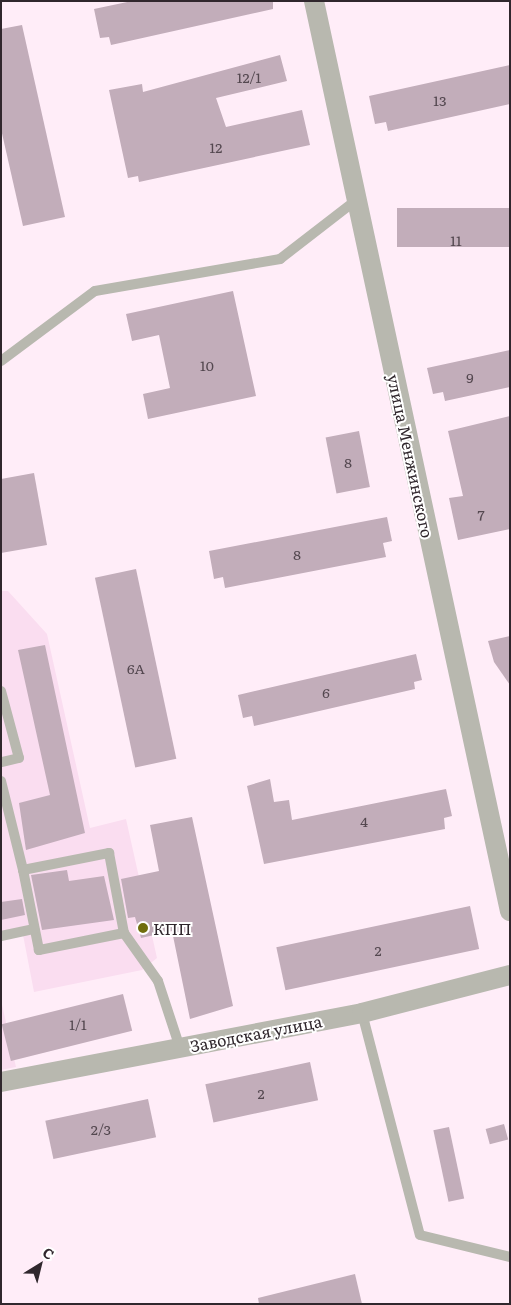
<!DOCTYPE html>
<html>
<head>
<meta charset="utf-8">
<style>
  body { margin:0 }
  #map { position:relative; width:511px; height:1305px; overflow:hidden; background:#ffedf8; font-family:Literata,serif }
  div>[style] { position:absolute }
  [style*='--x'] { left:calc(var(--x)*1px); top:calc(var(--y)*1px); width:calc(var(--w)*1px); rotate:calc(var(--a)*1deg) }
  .built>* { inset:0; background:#faddf0 }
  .building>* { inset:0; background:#c2adba; transform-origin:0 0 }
  .lane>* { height:10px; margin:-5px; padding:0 5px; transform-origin:5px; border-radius:5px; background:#b8b8af }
  .street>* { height:20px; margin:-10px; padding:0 10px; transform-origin:10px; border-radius:10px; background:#b8b8af }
  .dots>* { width:14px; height:14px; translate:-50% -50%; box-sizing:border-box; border:2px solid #fff; border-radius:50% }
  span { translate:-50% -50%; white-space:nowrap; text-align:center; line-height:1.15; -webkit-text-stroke:4px #fff; paint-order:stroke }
  .number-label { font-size:14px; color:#544850 }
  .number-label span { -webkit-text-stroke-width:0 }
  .street-label { font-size:16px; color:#30272d }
  .poi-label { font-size:16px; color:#30272d }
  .left { translate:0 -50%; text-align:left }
  .frame { position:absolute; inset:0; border:2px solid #30272d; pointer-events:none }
  .north { position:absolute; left:15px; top:1240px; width:50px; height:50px; -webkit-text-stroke:4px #fff; paint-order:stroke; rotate:36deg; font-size:14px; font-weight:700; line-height:20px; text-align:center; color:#30272d }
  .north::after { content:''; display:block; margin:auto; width:18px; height:22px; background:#30272d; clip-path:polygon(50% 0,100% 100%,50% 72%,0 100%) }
</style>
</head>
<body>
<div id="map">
  <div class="built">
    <i style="clip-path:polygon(1px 591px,8px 591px,47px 634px,90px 828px,126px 819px,157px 958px,142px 970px,34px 992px,23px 935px,1px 939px)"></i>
    <i style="clip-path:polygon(1px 1000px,16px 1067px,1px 1070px)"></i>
  </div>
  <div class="building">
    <i style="clip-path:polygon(132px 1px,273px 1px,273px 9px,111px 45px,109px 37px,100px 38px,94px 9px)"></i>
    <i style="clip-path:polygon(22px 25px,65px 217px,23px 226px,1px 129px,1px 29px)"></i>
    <i style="clip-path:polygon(280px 55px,287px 81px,216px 98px,226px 127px,302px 110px,310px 145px,139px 182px,138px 176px,128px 178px,109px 90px,142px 84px,143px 92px)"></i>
    <i style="clip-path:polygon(510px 65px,510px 104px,388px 131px,386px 122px,375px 124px,369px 96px)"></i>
    <i style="left:510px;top:208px;width:39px;height:113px;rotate:90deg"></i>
    <i style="clip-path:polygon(233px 291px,256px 396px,148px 419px,143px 394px,170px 388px,159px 335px,132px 341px,126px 314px)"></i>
    <i style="clip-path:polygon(510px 350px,510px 387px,445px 401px,443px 392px,433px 394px,427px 368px)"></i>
    <i style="clip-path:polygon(510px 416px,510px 529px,458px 540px,449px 498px,463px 496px,448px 431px)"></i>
    <i style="left:359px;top:431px;width:57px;height:34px;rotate:79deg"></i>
    <i style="clip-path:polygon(34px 473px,47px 545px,1px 553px,1px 479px)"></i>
    <i style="clip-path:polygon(387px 517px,392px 541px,383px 543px,386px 557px,225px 588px,223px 577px,214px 579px,209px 551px)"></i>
    <i style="left:136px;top:569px;width:194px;height:42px;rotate:78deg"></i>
    <i style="clip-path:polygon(510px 636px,510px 685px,494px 662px,488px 641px)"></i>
    <i style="clip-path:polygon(45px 645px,85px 833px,26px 850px,19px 803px,50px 795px,18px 650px)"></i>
    <i style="clip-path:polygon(416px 654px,422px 680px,414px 682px,415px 689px,254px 726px,252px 716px,243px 718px,238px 695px)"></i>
    <i style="clip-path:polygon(270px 779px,274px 802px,289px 800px,292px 820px,446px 789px,452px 816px,444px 818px,445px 829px,264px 864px,247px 786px)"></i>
    <i style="clip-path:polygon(192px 817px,233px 1006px,190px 1019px,172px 931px,141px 938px,135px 917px,128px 918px,121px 879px,159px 871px,150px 825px)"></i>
    <i style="clip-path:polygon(67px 870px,69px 881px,104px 876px,114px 920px,42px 930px,31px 875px)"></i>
    <i style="clip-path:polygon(22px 899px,25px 915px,1px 920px,1px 902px)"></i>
    <i style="left:470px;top:906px;width:44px;height:198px;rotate:78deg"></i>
    <i style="left:123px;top:994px;width:38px;height:125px;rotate:76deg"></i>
    <i style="left:310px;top:1062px;width:39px;height:107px;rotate:78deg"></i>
    <i style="left:148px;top:1099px;width:39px;height:105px;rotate:78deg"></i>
    <i style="left:504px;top:1124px;width:16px;height:19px;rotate:75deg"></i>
    <i style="left:449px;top:1127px;width:73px;height:16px;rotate:78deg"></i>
    <i style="clip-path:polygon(355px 1274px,362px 1304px,259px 1304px,258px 1298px)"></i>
  </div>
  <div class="lane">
    <i style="--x:1;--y:361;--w:117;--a:-36.7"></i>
    <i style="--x:95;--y:291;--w:188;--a:-9.8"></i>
    <i style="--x:280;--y:259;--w:95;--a:-37.7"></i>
    <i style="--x:1;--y:691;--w:69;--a:75"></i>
    <i style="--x:19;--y:758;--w:18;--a:167"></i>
    <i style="--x:1;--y:781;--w:92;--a:76.1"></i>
    <i style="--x:124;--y:933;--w:87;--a:168.7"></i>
    <i style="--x:39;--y:950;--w:82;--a:-101.3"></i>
    <i style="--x:23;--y:870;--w:88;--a:-11.2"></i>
    <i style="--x:109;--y:853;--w:81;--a:79.4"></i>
    <i style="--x:124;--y:933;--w:59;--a:54.7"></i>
    <i style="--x:158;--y:981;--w:71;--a:71.8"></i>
    <i style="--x:1;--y:936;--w:34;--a:-12"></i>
    <i style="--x:362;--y:1013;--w:229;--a:75.4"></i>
    <i style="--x:420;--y:1235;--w:93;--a:13.7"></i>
  </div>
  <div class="street">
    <i style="--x:314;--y:1;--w:931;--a:77.85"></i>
    <i style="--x:1;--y:1082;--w:368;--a:-10.8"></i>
    <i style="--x:362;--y:1013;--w:153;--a:-14.4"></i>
  </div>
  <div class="dots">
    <i style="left:143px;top:928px;background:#6f6d0c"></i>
  </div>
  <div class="number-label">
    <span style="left:249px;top:77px">12/1</span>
    <span style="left:440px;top:100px">13</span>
    <span style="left:216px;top:147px">12</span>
    <span style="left:456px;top:240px">11</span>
    <span style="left:207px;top:365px">10</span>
    <span style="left:470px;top:377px">9</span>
    <span style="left:348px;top:462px">8</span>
    <span style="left:481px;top:514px">7</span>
    <span style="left:297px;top:554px">8</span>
    <span style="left:136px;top:668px">6А</span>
    <span style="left:326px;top:692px">6</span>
    <span style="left:364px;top:821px">4</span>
    <span style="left:378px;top:950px">2</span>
    <span style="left:78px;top:1024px">1/1</span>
    <span style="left:261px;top:1093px">2</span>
    <span style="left:101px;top:1129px">2/3</span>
  </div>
  <div class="street-label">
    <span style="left:411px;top:456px;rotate:78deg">улица Менжинского</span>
    <span style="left:256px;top:1033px;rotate:-11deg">Заводская улица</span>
  </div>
  <div class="poi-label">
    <span class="left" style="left:153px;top:928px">КПП</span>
  </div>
  <div class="frame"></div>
  <div class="north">С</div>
</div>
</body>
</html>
